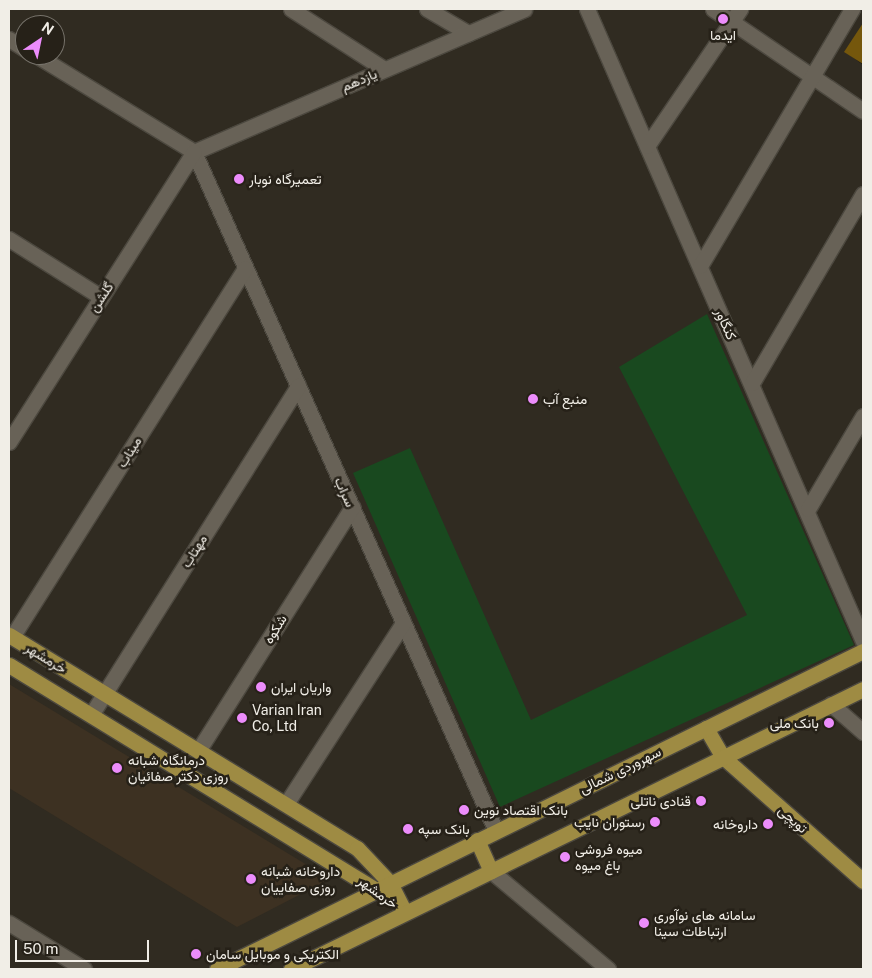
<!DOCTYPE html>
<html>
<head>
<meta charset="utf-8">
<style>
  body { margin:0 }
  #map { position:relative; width:872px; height:978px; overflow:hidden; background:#302b21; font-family:"Public Sans",Vazirmatn,sans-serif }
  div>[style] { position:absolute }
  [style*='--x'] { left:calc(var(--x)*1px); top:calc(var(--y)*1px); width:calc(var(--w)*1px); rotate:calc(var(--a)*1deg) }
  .commercial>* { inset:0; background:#3d3122 }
  .green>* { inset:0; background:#19491f }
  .shadow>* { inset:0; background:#0007 }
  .building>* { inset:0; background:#75570c }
  .roads { filter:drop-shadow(1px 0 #4c483f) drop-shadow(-1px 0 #4c483f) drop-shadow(0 1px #4c483f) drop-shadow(0 -1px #4c483f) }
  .minor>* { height:15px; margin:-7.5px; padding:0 7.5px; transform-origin:7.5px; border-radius:7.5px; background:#686257 }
  .major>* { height:15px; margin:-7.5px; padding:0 7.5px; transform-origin:7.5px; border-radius:7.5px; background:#9e8b43 }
  .dots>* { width:14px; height:14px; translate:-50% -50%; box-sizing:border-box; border:2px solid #262118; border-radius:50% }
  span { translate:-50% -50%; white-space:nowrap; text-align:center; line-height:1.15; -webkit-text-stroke:5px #262118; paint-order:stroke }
  .poi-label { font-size:14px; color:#f1eee7 }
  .left { translate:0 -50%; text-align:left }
  .right { translate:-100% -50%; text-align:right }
  .street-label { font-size:14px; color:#f1eee7 }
  .frame { position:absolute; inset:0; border:10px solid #f1eee7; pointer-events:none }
  .north { position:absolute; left:15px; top:15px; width:50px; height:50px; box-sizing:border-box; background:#262118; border:1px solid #77736b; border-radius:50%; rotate:34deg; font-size:14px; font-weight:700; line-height:20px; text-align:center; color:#f1eee7 }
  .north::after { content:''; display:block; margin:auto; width:18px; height:22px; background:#ec8cfb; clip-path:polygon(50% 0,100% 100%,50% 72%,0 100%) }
  .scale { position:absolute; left:15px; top:940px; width:134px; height:22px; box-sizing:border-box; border:2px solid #f1eee7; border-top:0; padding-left:6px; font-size:15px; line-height:18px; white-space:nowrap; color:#f1eee7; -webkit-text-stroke:4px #262118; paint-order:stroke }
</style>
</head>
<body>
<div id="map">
  <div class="commercial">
    <i style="clip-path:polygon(9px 684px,330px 879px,237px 927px,9px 788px)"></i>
  </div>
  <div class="green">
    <i style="clip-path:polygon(707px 314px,854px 645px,500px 807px,353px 473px,410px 448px,531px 720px,747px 615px,619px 367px)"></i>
  </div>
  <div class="shadow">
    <i style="clip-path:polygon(863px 25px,863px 65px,846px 52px)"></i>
  </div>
  <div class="building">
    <i style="clip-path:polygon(863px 23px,863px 64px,844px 52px)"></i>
  </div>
  <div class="roads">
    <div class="minor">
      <i style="--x:291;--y:9;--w:111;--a:32.8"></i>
      <i style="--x:427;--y:9;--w:48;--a:30.3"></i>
      <i style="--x:587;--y:9;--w:690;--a:66.41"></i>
      <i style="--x:713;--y:9;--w:181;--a:34.2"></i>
      <i style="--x:9;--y:39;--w:19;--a:32"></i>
      <i style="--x:36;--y:55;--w:185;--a:31.5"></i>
      <i style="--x:647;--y:146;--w:166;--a:-55.8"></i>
      <i style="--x:194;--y:152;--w:743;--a:66.02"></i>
      <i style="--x:194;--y:152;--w:360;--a:-23.4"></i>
      <i style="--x:9;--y:239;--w:109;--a:32.2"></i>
      <i style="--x:700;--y:266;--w:299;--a:-59.4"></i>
      <i style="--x:752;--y:383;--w:219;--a:-59.6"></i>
      <i style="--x:9;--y:442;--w:344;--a:-57.5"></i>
      <i style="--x:808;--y:509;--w:108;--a:-59.4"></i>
      <i style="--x:12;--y:637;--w:436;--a:-57.7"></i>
      <i style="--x:831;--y:704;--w:43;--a:41.2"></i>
      <i style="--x:91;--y:715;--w:389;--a:-57.8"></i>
      <i style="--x:198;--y:751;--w:289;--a:-57.7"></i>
      <i style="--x:286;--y:804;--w:216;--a:-57.1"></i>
      <i style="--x:491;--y:871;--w:153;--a:39.9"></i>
      <i style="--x:9;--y:923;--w:88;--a:31.5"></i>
    </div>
    <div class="major">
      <i style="--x:9;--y:635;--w:408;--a:31.5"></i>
      <i style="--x:357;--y:848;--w:48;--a:46.7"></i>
      <i style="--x:390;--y:883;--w:33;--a:63"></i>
      <i style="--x:9;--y:665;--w:439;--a:31.5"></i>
      <i style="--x:706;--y:728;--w:34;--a:60"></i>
      <i style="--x:723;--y:757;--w:187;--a:41.5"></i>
      <i style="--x:477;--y:840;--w:34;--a:66"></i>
      <i style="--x:217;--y:969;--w:720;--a:-26.21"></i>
      <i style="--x:291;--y:969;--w:637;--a:-26.08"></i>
    </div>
  </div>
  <div class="dots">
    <i style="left:723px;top:19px;background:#ec8cfb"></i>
    <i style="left:239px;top:179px;background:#ec8cfb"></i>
    <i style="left:533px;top:399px;background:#ec8cfb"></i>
    <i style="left:261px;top:687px;background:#ec8cfb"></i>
    <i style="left:242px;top:718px;background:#ec8cfb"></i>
    <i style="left:829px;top:723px;background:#ec8cfb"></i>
    <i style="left:117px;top:768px;background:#ec8cfb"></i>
    <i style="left:701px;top:801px;background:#ec8cfb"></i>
    <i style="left:464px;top:810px;background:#ec8cfb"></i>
    <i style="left:655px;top:822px;background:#ec8cfb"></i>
    <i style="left:768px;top:824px;background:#ec8cfb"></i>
    <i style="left:408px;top:829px;background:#ec8cfb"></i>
    <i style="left:565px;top:857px;background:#ec8cfb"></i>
    <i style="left:251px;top:879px;background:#ec8cfb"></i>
    <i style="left:644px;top:923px;background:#ec8cfb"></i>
    <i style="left:196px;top:954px;background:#ec8cfb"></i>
  </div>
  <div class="poi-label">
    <span style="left:723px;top:35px">ایدما</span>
    <span class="left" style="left:249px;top:179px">تعمیرگاه نوبار</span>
    <span class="left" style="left:543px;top:399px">منبع آب</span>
    <span class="left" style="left:271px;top:687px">واریان ایران</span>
    <span class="left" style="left:252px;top:718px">Varian Iran<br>Co, Ltd</span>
    <span class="right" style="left:819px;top:723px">بانک ملی</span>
    <span class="left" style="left:128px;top:768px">درمانگاه شبانه<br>روزی دکتر صفائیان</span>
    <span class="right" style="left:691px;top:801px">قنادی ناتلی</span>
    <span class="left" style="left:474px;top:810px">بانک اقتصاد نوین</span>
    <span class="right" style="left:645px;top:822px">رستوران نایب</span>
    <span class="right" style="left:758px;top:824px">داروخانه</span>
    <span class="left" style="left:418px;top:829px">بانک سپه</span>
    <span class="left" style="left:575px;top:857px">میوه فروشی<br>باغ میوه</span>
    <span class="left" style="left:261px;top:879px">داروخانه شبانه<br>روزی صفاییان</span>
    <span class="left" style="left:654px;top:923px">سامانه های نوآوری<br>ارتباطات سینا</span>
    <span class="left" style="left:206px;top:954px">الکتریکی و موبایل سامان</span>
  </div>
  <div class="street-label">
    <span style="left:359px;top:80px;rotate:-23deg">یازدهم</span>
    <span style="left:101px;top:297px;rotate:-57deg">گلشن</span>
    <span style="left:726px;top:324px;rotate:66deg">کنگاور</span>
    <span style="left:129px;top:452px;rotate:-58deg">میناب</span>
    <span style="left:345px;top:492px;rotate:66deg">سراب</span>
    <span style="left:194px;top:551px;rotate:-58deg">مهتاب</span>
    <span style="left:275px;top:629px;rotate:-58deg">شکوه</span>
    <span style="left:46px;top:658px;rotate:32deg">خرمشهر</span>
    <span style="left:620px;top:770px;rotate:-26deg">سهروردی شمالی</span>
    <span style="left:793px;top:819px;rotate:42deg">توپچی</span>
    <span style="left:378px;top:892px;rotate:36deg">خرمشهر</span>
  </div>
  <div class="frame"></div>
  <div class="north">N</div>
  <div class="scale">50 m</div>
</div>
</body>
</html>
